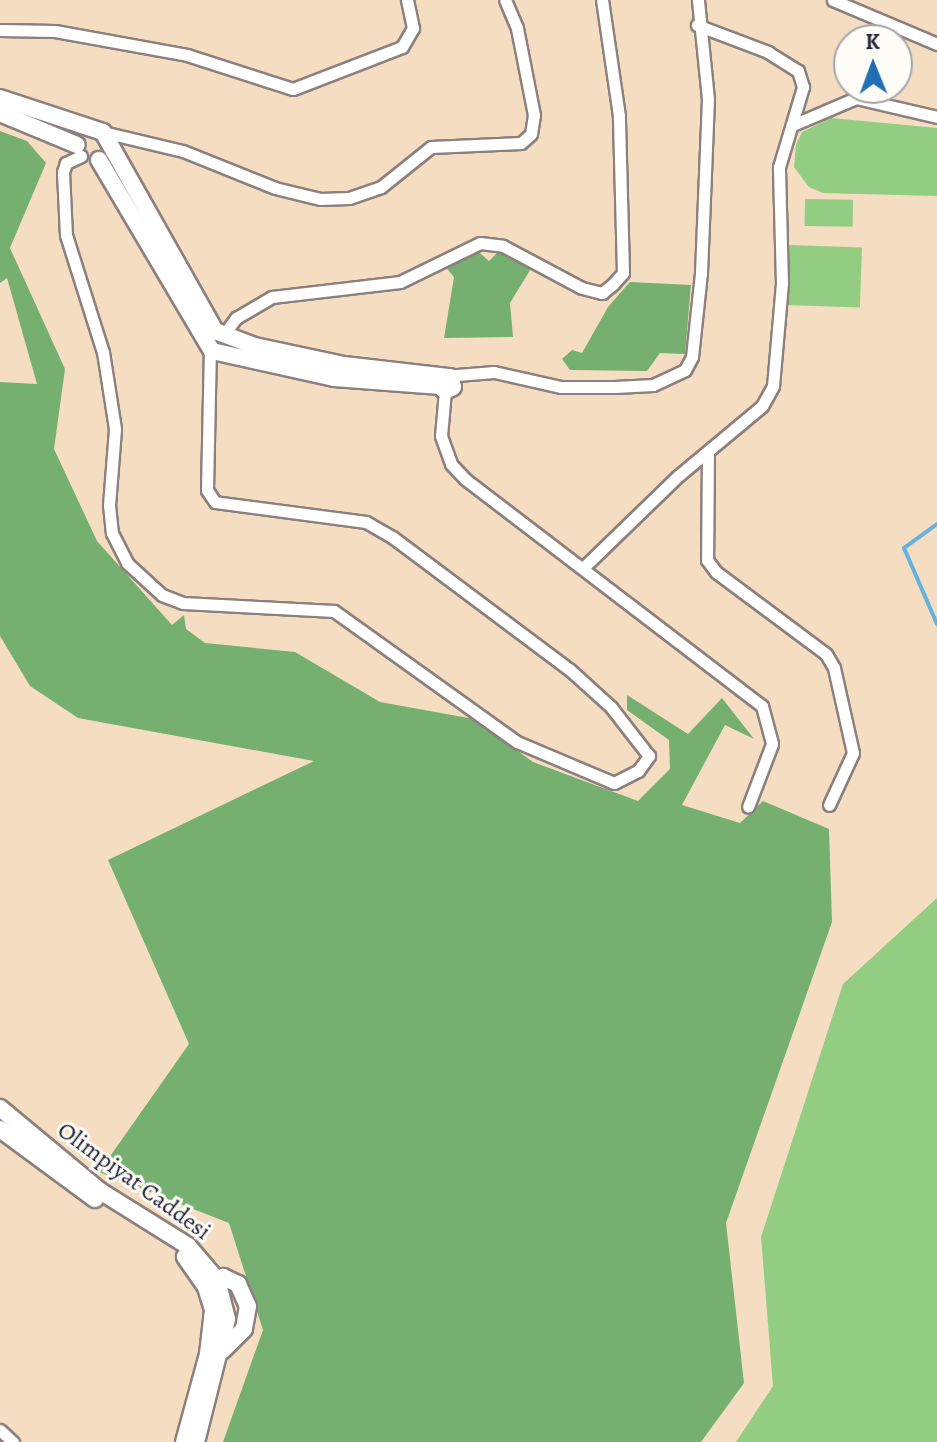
<!DOCTYPE html>
<html>
<head>
<meta charset="utf-8">
<style>
  body { margin:0 }
  #map { position:relative; width:937px; height:1442px; overflow:hidden; background:#f5ddc1; font-family:Alegreya,serif }
  div>[style] { position:absolute }
  [style*='--x'] { left:calc(var(--x)*1px); top:calc(var(--y)*1px); width:calc(var(--w)*1px); rotate:calc(var(--a)*1deg) }
  .green>* { inset:0; background:#92cd82; transform-origin:0 0 }
  .forest>* { inset:0; background:#75b070 }
  .stream>* { height:4px; margin:-2px; padding:0 2px; transform-origin:2px; border-radius:2px; background:#65b2df }
  .roads { filter:drop-shadow(2px 0 #8c807e) drop-shadow(-2px 0 #8c807e) drop-shadow(0 2px #8c807e) drop-shadow(0 -2px #8c807e) }
  .street>* { height:11px; margin:-5.5px; padding:0 5.5px; transform-origin:5.5px; border-radius:5.5px; background:#fff }
  .secondary>* { height:16px; margin:-8px; padding:0 8px; transform-origin:8px; border-radius:8px; background:#fff }
  span { translate:-50% -50%; white-space:nowrap; text-align:center; line-height:1.15; -webkit-text-stroke:6px #fdfcf7; paint-order:stroke }
  .street-label { font-size:24px; color:#22223b }
  .north { position:absolute; left:833px; top:24px; width:80px; height:80px; box-sizing:border-box; background:#fdfcf7; border:2px solid #a5a5ac; border-radius:50%; rotate:359deg; font-size:22px; font-weight:700; line-height:32px; text-align:center; color:#22223b }
  .north::after { content:''; display:block; margin:auto; width:28px; height:36px; background:#1f6fb2; clip-path:polygon(50% 0,100% 100%,50% 72%,0 100%) }
</style>
</head>
<body>
<div id="map">
  <div class="green">
    <i style="clip-path:polygon(831px 118px,937px 128px,937px 196px,823px 193px,809px 187px,794px 167px,796px 145px,802px 132px)"></i>
    <i style="left:805px;top:199px;width:48px;height:27px;rotate:1deg"></i>
    <i style="left:788px;top:245px;width:74px;height:60px;rotate:2deg"></i>
    <i style="clip-path:polygon(937px 898px,937px 1442px,736px 1442px,773px 1386px,761px 1237px,843px 984px)"></i>
  </div>
  <div class="forest">
    <i style="clip-path:polygon(0 131px,27px 141px,46px 163px,10px 248px,65px 369px,54px 449px,97px 541px,172px 625px,184px 615px,186px 629px,205px 643px,295px 652px,380px 702px,474px 719px,533px 762px,638px 801px,670px 769px,669px 740px,627px 710px,627px 695px,688px 734px,722px 698px,754px 739px,725px 725px,682px 805px,740px 823px,763px 801px,829px 829px,832px 922px,726px 1223px,744px 1383px,701px 1442px,223px 1442px,263px 1330px,229px 1223px,99px 1172px,189px 1044px,108px 860px,314px 761px,78px 718px,30px 686px,0 636px,0 382px,37px 384px,7px 278px,0 283px)"></i>
    <i style="clip-path:polygon(475px 249px,489px 261px,501px 249px,532px 267px,510px 303px,513px 337px,444px 338px,454px 277px,444px 265px)"></i>
    <i style="clip-path:polygon(630px 282px,691px 285px,685px 354px,660px 353px,647px 371px,570px 370px,562px 359px,572px 350px,582px 353px,608px 307px)"></i>
  </div>
  <div class="stream">
    <i style="--x:937;--y:524;--w:41;--a:144"></i>
    <i style="--x:904;--y:548;--w:83;--a:66.5"></i>
  </div>
  <div class="roads">
    <div class="street">
      <i style="--x:833;--y:0;--w:113;--a:22.9"></i>
      <i style="--x:0;--y:30;--w:55;--a:1"></i>
      <i style="--x:55;--y:31;--w:134;--a:10.3"></i>
      <i style="--x:187;--y:55;--w:111;--a:17.8"></i>
      <i style="--x:293;--y:89;--w:117;--a:-21.1"></i>
      <i style="--x:402;--y:47;--w:22;--a:-60"></i>
      <i style="--x:413;--y:28;--w:29;--a:-102"></i>
      <i style="--x:795;--y:124;--w:66;--a:-23.1"></i>
      <i style="--x:856;--y:98;--w:83;--a:13.2"></i>
      <i style="--x:103;--y:132;--w:82;--a:13.4"></i>
      <i style="--x:183;--y:151;--w:99;--a:21.9"></i>
      <i style="--x:275;--y:188;--w:46;--a:13.7"></i>
      <i style="--x:320;--y:199;--w:29;--a:-2"></i>
      <i style="--x:349;--y:198;--w:34;--a:-19"></i>
      <i style="--x:381;--y:187;--w:64;--a:-38.7"></i>
      <i style="--x:431;--y:147;--w:90;--a:-2.5"></i>
      <i style="--x:521;--y:143;--w:13;--a:-42"></i>
      <i style="--x:531;--y:134;--w:19;--a:-81"></i>
      <i style="--x:534;--y:115;--w:89;--a:-101.1"></i>
      <i style="--x:517;--y:28;--w:30;--a:-113"></i>
      <i style="--x:81;--y:156;--w:17;--a:155"></i>
      <i style="--x:66;--y:163;--w:9;--a:108"></i>
      <i style="--x:63;--y:172;--w:63;--a:87.3"></i>
      <i style="--x:66;--y:235;--w:123;--a:72.5"></i>
      <i style="--x:103;--y:352;--w:78;--a:81.1"></i>
      <i style="--x:115;--y:429;--w:76;--a:94.5"></i>
      <i style="--x:109;--y:505;--w:28;--a:84"></i>
      <i style="--x:112;--y:533;--w:34;--a:63"></i>
      <i style="--x:127;--y:563;--w:47;--a:42.4"></i>
      <i style="--x:162;--y:595;--w:22;--a:21"></i>
      <i style="--x:183;--y:603;--w:151;--a:3"></i>
      <i style="--x:334;--y:611;--w:225;--a:35.6"></i>
      <i style="--x:517;--y:742;--w:105;--a:22.9"></i>
      <i style="--x:614;--y:783;--w:27;--a:-27"></i>
      <i style="--x:638;--y:771;--w:19;--a:-54"></i>
      <i style="--x:649;--y:756;--w:62;--a:-127.8"></i>
      <i style="--x:611;--y:707;--w:55;--a:-137.9"></i>
      <i style="--x:570;--y:670;--w:222;--a:-143.2"></i>
      <i style="--x:392;--y:537;--w:30;--a:-150"></i>
      <i style="--x:366;--y:522;--w:152;--a:-172.5"></i>
      <i style="--x:215;--y:502;--w:14;--a:-124"></i>
      <i style="--x:207;--y:490;--w:141;--a:-88.8"></i>
      <i style="--x:225;--y:333;--w:19;--a:-54"></i>
      <i style="--x:236;--y:318;--w:42;--a:-30.3"></i>
      <i style="--x:272;--y:297;--w:129;--a:-6.7"></i>
      <i style="--x:400;--y:282;--w:89;--a:-26"></i>
      <i style="--x:480;--y:243;--w:23;--a:7"></i>
      <i style="--x:503;--y:246;--w:89;--a:28"></i>
      <i style="--x:582;--y:288;--w:21;--a:14"></i>
      <i style="--x:602;--y:293;--w:14;--a:-39"></i>
      <i style="--x:613;--y:284;--w:15;--a:-48"></i>
      <i style="--x:623;--y:273;--w:157;--a:-91.5"></i>
      <i style="--x:619;--y:116;--w:117;--a:-98.3"></i>
      <i style="--x:445;--y:376;--w:49;--a:-4.7"></i>
      <i style="--x:494;--y:372;--w:69;--a:12.6"></i>
      <i style="--x:561;--y:387;--w:54;--a:0"></i>
      <i style="--x:615;--y:387;--w:38;--a:-3"></i>
      <i style="--x:653;--y:385;--w:35;--a:-25"></i>
      <i style="--x:685;--y:370;--w:15;--a:-62"></i>
      <i style="--x:692;--y:357;--w:84;--a:-83.9"></i>
      <i style="--x:701;--y:273;--w:174;--a:-87.7"></i>
      <i style="--x:708;--y:99;--w:100;--a:-95.8"></i>
      <i style="--x:445;--y:391;--w:45;--a:95.1"></i>
      <i style="--x:441;--y:436;--w:30;--a:70"></i>
      <i style="--x:451;--y:464;--w:21;--a:47"></i>
      <i style="--x:465;--y:479;--w:374;--a:37.4"></i>
      <i style="--x:762;--y:706;--w:39;--a:75"></i>
      <i style="--x:772;--y:744;--w:67;--a:110.9"></i>
      <i style="--x:708;--y:454;--w:106;--a:90.5"></i>
      <i style="--x:707;--y:560;--w:15;--a:53"></i>
      <i style="--x:716;--y:572;--w:137;--a:36.7"></i>
      <i style="--x:826;--y:654;--w:16;--a:60"></i>
      <i style="--x:834;--y:668;--w:87;--a:77.4"></i>
      <i style="--x:853;--y:753;--w:57;--a:114.8"></i>
      <i style="--x:585;--y:566;--w:129;--a:-44.1"></i>
      <i style="--x:678;--y:476;--w:109;--a:-39.8"></i>
      <i style="--x:762;--y:406;--w:23;--a:-61"></i>
      <i style="--x:773;--y:386;--w:102;--a:-85"></i>
      <i style="--x:782;--y:284;--w:117;--a:-91.5"></i>
      <i style="--x:779;--y:167;--w:84;--a:-73.3"></i>
      <i style="--x:803;--y:87;--w:17;--a:-107"></i>
      <i style="--x:798;--y:71;--w:36;--a:-148"></i>
      <i style="--x:768;--y:52;--w:76;--a:-159.2"></i>
      <i style="--x:0;--y:1430;--w:18;--a:43"></i>
    </div>
    <div class="secondary">
      <i style="--x:0;--y:98;--w:108;--a:18.3"></i>
      <i style="--x:103;--y:132;--w:228;--a:60.6"></i>
      <i style="--x:215;--y:331;--w:43;--a:20.6"></i>
      <i style="--x:255;--y:346;--w:91;--a:12.1"></i>
      <i style="--x:344;--y:365;--w:107;--a:6.5"></i>
      <i style="--x:450;--y:377;--w:10;--a:73"></i>
      <i style="--x:453;--y:387;--w:9;--a:153"></i>
      <i style="--x:445;--y:391;--w:7;--a:-135"></i>
      <i style="--x:440;--y:386;--w:106;--a:-175.7"></i>
      <i style="--x:334;--y:378;--w:125;--a:-167.5"></i>
      <i style="--x:212;--y:351;--w:222;--a:-120.6"></i>
      <i style="--x:0;--y:113;--w:83;--a:22.6"></i>
      <i style="--x:0;--y:1108;--w:130;--a:39.7"></i>
      <i style="--x:100;--y:1191;--w:104;--a:32"></i>
      <i style="--x:188;--y:1246;--w:45;--a:49.5"></i>
      <i style="--x:217;--y:1280;--w:40;--a:75.6"></i>
      <i style="--x:227;--y:1319;--w:127;--a:104.1"></i>
      <i style="--x:0;--y:1129;--w:118;--a:36.4"></i>
      <i style="--x:214;--y:1286;--w:13;--a:-45"></i>
      <i style="--x:223;--y:1277;--w:17;--a:25"></i>
      <i style="--x:238;--y:1284;--w:24;--a:66"></i>
      <i style="--x:248;--y:1306;--w:23;--a:100"></i>
      <i style="--x:244;--y:1329;--w:31;--a:135"></i>
      <i style="--x:184;--y:1442;--w:91;--a:-74.7"></i>
      <i style="--x:208;--y:1354;--w:44;--a:-83.5"></i>
      <i style="--x:213;--y:1310;--w:24;--a:-107"></i>
      <i style="--x:206;--y:1287;--w:37;--a:-125"></i>
    </div>
  </div>
  <div class="street-label">
    <span style="left:134px;top:1181px;rotate:36deg">Olimpiyat Caddesi</span>
  </div>
  <div class="north">K</div>
</div>
</body>
</html>
